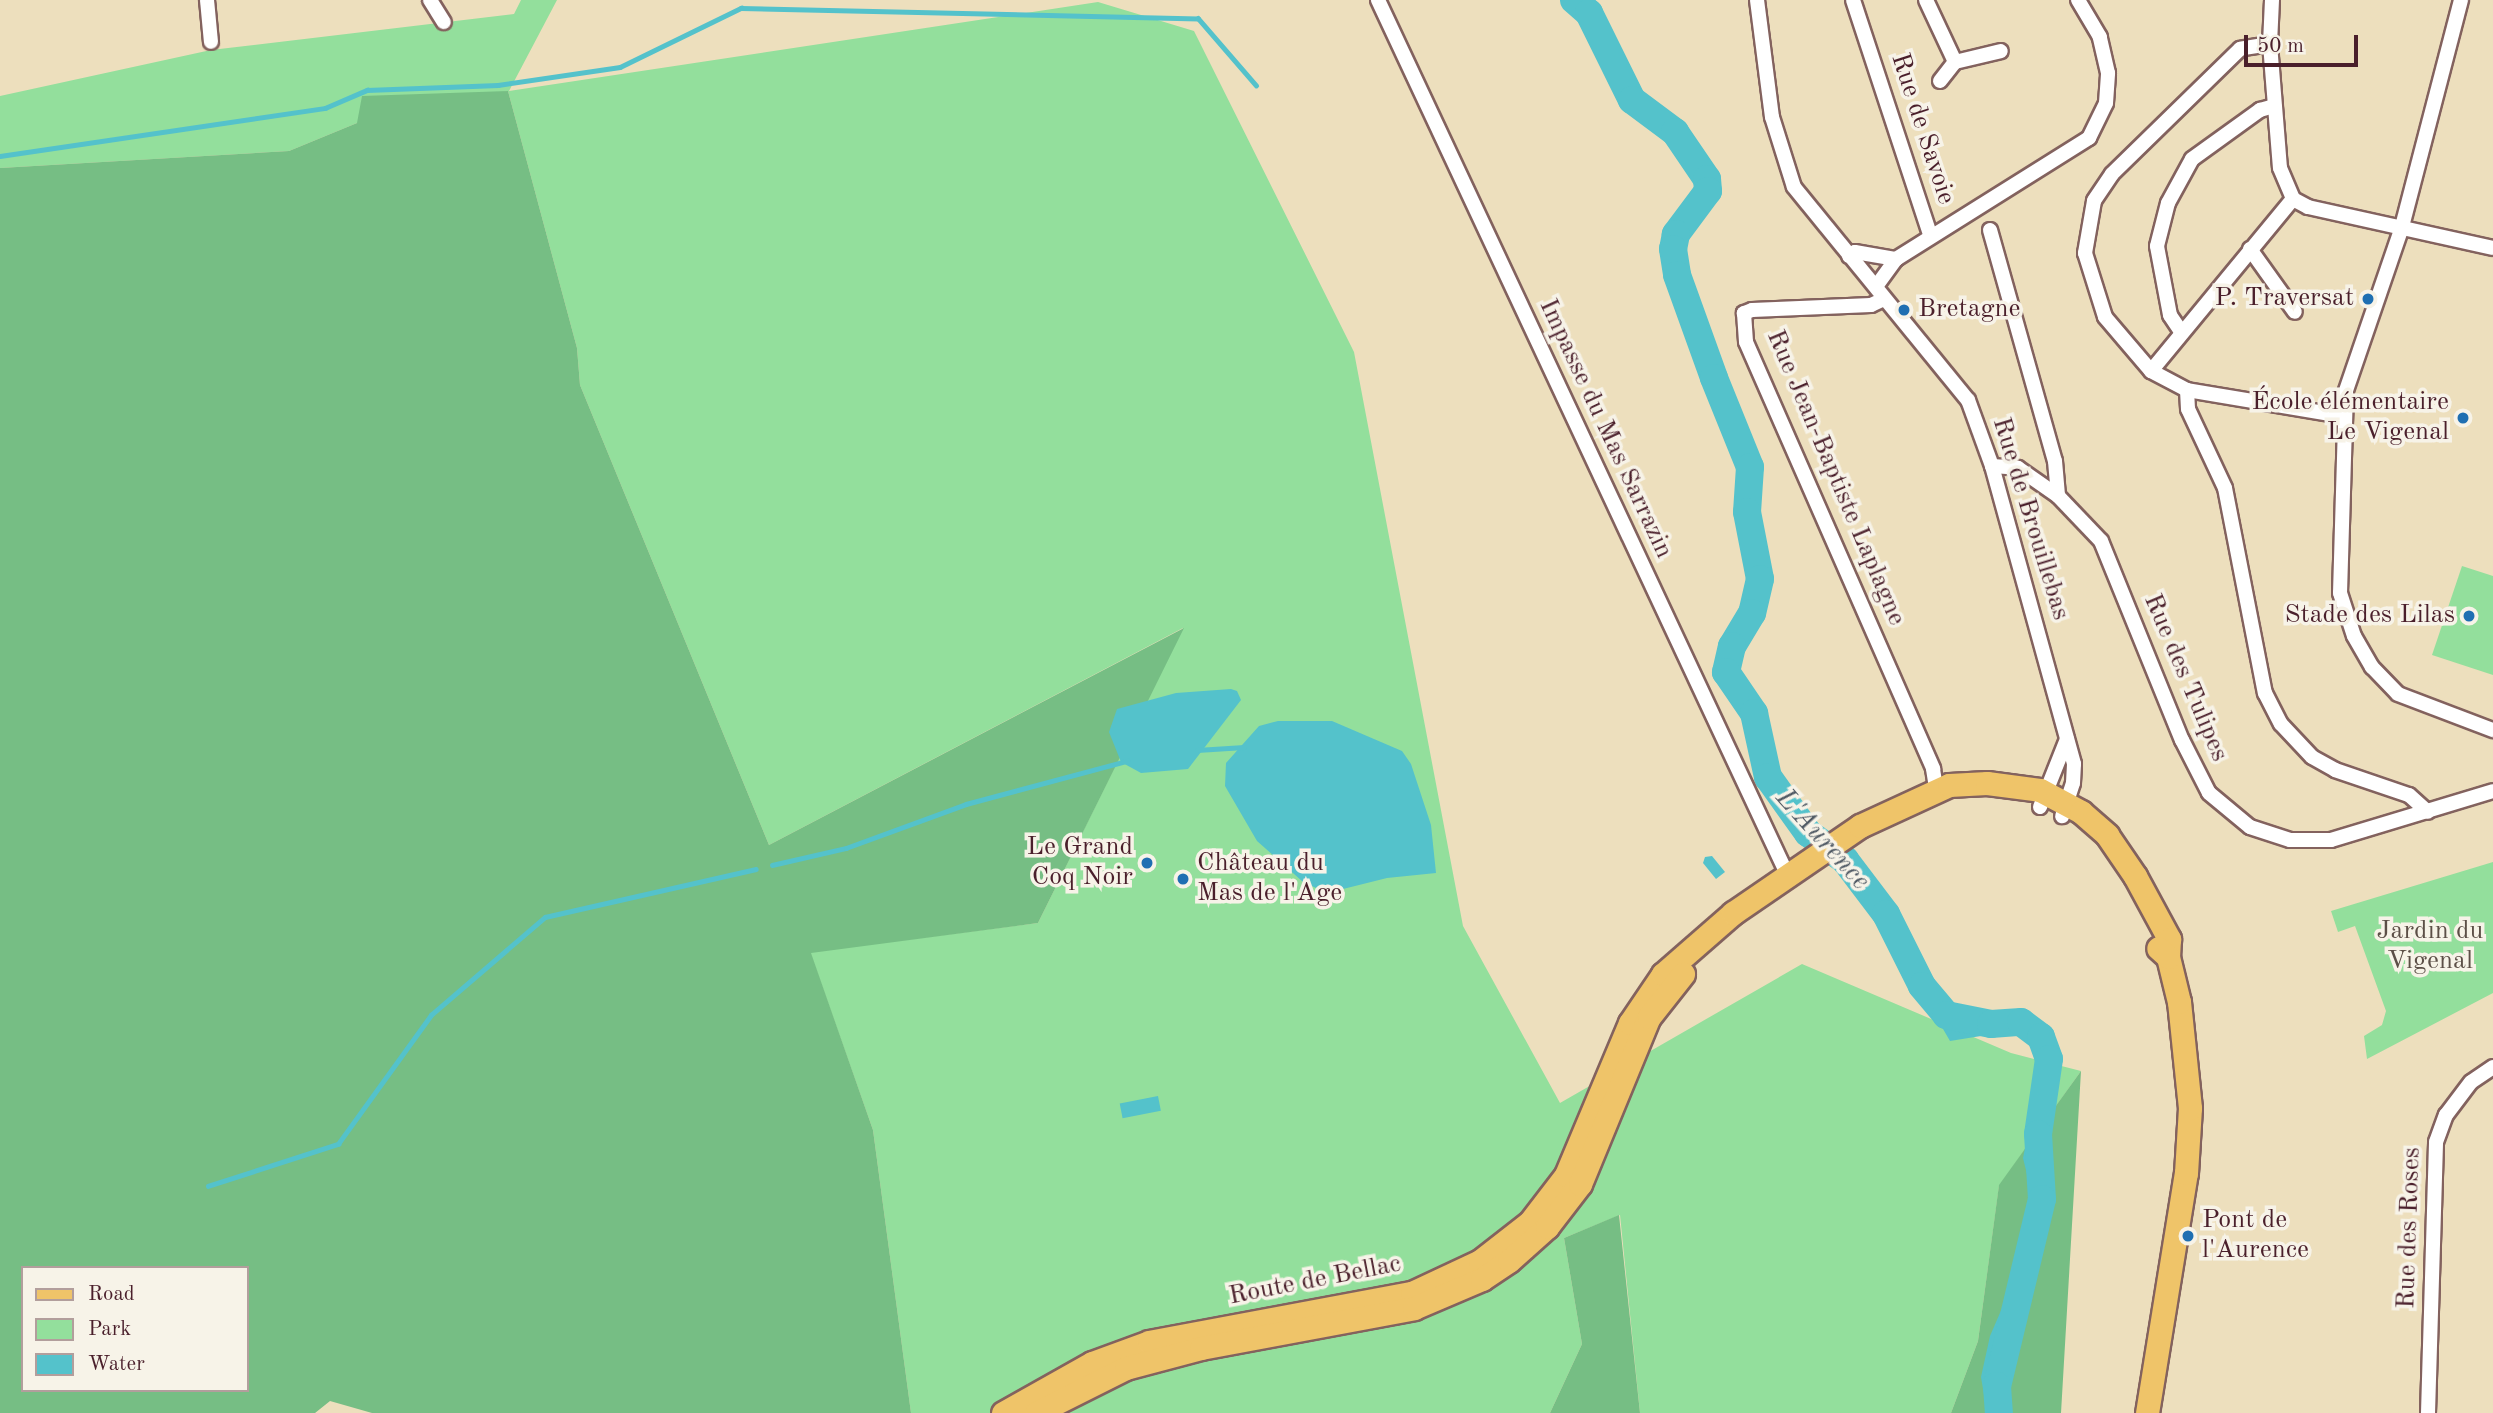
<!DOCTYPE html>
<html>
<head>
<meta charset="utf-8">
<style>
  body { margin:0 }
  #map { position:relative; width:2493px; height:1413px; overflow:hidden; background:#eddfbd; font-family:"Old Standard TT",serif }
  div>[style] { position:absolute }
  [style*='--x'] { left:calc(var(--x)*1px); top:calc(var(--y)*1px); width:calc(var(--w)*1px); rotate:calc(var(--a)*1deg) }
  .green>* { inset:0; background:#93df9c }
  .forest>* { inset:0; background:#76be84 }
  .water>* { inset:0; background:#54c2cb; transform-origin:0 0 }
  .stream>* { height:4.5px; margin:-2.25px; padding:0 2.25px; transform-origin:2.25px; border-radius:2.25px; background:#54c2cb }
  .river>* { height:28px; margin:-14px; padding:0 14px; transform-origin:14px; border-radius:14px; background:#54c2cb }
  .roads { filter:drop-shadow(2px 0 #83625e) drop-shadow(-2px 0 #83625e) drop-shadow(0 2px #83625e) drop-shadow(0 -2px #83625e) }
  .minor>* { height:14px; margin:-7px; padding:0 7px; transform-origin:7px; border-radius:7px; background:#fff }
  .primary>* { height:23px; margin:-11.5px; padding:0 11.5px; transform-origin:11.5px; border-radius:11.5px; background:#efc469 }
  .dots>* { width:19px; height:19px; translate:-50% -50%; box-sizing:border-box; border:4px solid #f7f3e8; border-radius:50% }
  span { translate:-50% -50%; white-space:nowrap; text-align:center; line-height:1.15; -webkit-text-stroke:7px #f7f3e8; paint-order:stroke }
  .street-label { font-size:26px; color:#4a1f2b }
  .poi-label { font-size:26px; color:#4a1f2b }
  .right { translate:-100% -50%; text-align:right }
  .left { translate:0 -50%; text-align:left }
  .park-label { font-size:26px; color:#5c4f47 }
  .water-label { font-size:28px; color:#4e5863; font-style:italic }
  .legend { position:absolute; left:21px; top:1266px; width:228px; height:126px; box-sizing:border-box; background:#f7f3e8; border:2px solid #b29e9c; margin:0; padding:9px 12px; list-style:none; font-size:21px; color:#4a1f2b }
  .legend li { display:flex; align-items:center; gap:14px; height:35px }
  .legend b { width:35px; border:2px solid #b29e9c }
  .scale { position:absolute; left:2244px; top:35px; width:114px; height:32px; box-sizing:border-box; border:4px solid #4a1f2b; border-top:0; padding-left:9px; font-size:21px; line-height:24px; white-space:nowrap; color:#4a1f2b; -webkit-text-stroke:5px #f7f3e8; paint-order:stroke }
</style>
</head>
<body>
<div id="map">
  <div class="green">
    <i style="clip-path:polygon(521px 0,557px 0,509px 91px,1098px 2px,1194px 31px,1354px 352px,1463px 926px,1560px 1103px,1802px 964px,2011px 1053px,2081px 1071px,1999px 1186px,1978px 1341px,1951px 1413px,1640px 1413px,1620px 1215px,1564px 1238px,1582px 1344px,1550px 1413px,911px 1413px,873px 1130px,810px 952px,1038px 923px,1183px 628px,769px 845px,580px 385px,577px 348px,508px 91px,357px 123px,289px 151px,0 168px,0 96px,211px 50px,514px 14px)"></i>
    <i style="clip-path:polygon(2462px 566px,2493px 576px,2493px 675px,2432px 655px)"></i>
    <i style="clip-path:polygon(2493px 862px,2493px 993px,2367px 1059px,2364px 1036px,2382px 1025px,2386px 1011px,2355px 926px,2338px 932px,2331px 911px)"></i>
  </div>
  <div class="forest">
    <i style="clip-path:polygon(evenodd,508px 91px,577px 348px,580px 385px,769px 845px,1184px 628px,1038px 923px,811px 953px,873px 1130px,911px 1413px,372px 1413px,330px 1401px,315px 1413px,0 1413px,0 168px,289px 151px,357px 123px,362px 96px,508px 91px,23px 1268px,247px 1268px,247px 1390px,23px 1390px,23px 1268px)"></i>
    <i style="clip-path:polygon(2081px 1071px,2061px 1413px,1951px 1413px,1978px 1341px,1999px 1185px)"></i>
    <i style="clip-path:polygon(1619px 1215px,1640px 1413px,1550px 1413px,1582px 1344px,1564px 1238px)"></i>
  </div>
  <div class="water">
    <i style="clip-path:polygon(1566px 0,1574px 0,1589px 13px,1632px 100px,1675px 132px,1707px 179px,1708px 191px,1676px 234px,1673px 249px,1677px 275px,1714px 378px,1750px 467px,1747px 512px,1760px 579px,1752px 613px,1732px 646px,1726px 672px,1754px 713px,1768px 777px,1808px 833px,1822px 841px,1814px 847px,1775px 802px,1761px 774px,1745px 709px,1727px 687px,1716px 659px,1747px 612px,1756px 580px,1743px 519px,1746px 471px,1741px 451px,1706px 380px,1668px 267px,1666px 238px,1702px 182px,1671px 134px,1627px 105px,1586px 15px)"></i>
    <i style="clip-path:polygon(1231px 689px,1237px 691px,1241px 700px,1188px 769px,1141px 773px,1121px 762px,1109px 732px,1117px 709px,1176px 693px)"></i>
    <i style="clip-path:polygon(1278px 721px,1332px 721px,1402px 751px,1411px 764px,1431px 825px,1436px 873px,1387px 878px,1327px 893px,1303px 882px,1257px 841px,1225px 786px,1226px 763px,1259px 726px)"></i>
    <i style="clip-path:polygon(1712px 856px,1725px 872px,1716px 879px,1703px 863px,1705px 857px)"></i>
    <i style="clip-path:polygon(1843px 859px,1886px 914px,1922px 986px,1946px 1015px,1991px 1024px,2021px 1022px,2041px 1037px,2049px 1059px,2038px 1134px,2042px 1199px,1997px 1386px,1999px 1413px,1987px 1413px,1981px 1377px,1990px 1336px,2019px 1269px,2031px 1191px,2023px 1158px,2043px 1058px,2037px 1044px,2018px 1030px,1950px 1041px,1875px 912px,1836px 864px)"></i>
    <i style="left:1158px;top:1096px;width:15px;height:39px;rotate:79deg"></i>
  </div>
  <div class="stream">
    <i style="--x:0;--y:156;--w:329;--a:-8.4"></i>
    <i style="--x:325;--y:108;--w:46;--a:-23.2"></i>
    <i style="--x:367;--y:90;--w:131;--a:-2.2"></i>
    <i style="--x:498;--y:85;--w:123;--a:-8.4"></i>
    <i style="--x:620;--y:67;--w:135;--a:-26"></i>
    <i style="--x:741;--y:8;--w:457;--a:1.3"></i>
    <i style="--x:1198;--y:18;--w:89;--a:49.1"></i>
    <i style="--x:1197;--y:750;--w:47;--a:-3.7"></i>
    <i style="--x:772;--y:865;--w:76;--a:-12.9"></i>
    <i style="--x:846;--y:848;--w:128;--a:-20.1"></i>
    <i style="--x:966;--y:804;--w:167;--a:-15"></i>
    <i style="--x:208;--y:1186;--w:137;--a:-17.9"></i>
    <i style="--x:338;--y:1144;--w:159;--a:-54.2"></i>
    <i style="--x:431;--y:1015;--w:150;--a:-40.7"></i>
    <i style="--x:545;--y:917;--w:216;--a:-12.8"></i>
  </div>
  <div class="river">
    <i style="--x:1574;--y:0;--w:20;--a:41"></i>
    <i style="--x:1589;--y:13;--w:97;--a:63.7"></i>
    <i style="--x:1632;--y:100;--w:54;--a:36.7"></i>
    <i style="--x:1675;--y:132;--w:57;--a:55.8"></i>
    <i style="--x:1707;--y:179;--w:12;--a:85"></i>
    <i style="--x:1708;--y:191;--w:54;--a:126.7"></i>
    <i style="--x:1676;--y:234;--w:15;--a:101"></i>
    <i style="--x:1673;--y:249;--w:26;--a:81"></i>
    <i style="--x:1677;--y:275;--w:109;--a:70.2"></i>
    <i style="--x:1714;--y:378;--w:96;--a:68"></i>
    <i style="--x:1750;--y:467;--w:45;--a:93.8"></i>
    <i style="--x:1747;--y:512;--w:68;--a:79"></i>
    <i style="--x:1760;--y:579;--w:35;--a:103"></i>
    <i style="--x:1752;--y:613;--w:39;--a:121"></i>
    <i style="--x:1732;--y:646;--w:27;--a:103"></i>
    <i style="--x:1726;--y:672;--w:50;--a:55.7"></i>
    <i style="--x:1754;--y:713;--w:66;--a:77.7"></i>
    <i style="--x:1768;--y:777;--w:69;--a:54.5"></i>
    <i style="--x:1808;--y:833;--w:46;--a:36.1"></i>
    <i style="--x:1845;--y:860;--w:68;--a:52.8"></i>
    <i style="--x:1886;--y:914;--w:80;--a:63.4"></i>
    <i style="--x:1922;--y:986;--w:38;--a:50"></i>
    <i style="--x:1946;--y:1015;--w:46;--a:11.3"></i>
    <i style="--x:1991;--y:1024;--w:30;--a:-4"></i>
    <i style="--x:2021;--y:1022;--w:25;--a:37"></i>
    <i style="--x:2041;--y:1037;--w:23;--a:70"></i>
    <i style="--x:2049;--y:1059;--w:76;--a:98.3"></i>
    <i style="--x:2038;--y:1134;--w:65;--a:86.5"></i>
    <i style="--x:2042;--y:1199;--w:192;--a:103.5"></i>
    <i style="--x:1997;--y:1386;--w:27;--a:86"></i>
  </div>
  <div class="roads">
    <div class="minor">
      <i style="--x:207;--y:0;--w:42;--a:84.6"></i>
      <i style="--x:430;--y:0;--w:26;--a:58"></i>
      <i style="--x:1378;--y:0;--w:969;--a:64.92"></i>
      <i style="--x:1757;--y:0;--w:118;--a:82.7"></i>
      <i style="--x:1772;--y:117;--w:73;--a:72.6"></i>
      <i style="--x:1794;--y:187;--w:275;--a:50.8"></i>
      <i style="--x:1968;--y:400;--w:70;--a:70"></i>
      <i style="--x:1992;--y:466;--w:309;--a:74.6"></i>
      <i style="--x:2074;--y:764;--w:19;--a:93"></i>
      <i style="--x:2073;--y:783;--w:35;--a:108"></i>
      <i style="--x:1853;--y:0;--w:246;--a:71.8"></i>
      <i style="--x:1926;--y:0;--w:68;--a:64.9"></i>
      <i style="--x:1955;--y:62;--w:47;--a:-13.4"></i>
      <i style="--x:2272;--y:0;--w:44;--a:92.6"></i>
      <i style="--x:2270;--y:44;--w:124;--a:85.4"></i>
      <i style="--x:2280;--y:168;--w:34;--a:67"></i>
      <i style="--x:2293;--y:199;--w:17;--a:28"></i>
      <i style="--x:2308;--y:207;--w:189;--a:12.5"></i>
      <i style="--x:2461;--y:0;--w:235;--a:104.6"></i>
      <i style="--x:2402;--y:227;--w:173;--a:108.9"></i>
      <i style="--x:2346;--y:391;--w:202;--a:91.7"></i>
      <i style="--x:2340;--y:593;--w:45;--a:72"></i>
      <i style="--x:2354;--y:636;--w:36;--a:60"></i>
      <i style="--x:2372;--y:667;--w:37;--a:46"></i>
      <i style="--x:2398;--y:694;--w:102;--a:20.8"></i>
      <i style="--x:2270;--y:44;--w:30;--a:171"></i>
      <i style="--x:2240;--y:49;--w:179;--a:135.7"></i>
      <i style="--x:2112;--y:174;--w:32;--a:124"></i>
      <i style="--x:2094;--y:201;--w:53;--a:99.8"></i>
      <i style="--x:2085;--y:253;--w:67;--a:72.6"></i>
      <i style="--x:2105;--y:317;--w:71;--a:49.6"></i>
      <i style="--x:2151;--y:371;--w:41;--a:27.8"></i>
      <i style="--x:2187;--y:390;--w:158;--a:9.5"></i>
      <i style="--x:1940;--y:81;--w:24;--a:-52"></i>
      <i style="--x:1990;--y:230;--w:240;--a:74.3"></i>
      <i style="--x:2055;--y:461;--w:35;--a:85"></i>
      <i style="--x:2250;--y:249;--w:77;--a:54.5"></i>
      <i style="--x:1849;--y:256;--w:7;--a:-34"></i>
      <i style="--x:1855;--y:252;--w:42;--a:9.7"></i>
      <i style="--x:1896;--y:259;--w:34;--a:126"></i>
      <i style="--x:1896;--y:259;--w:228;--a:-32.1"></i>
      <i style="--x:2089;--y:138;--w:39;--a:-64"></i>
      <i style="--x:2106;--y:103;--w:30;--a:-86"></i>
      <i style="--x:2108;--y:73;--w:37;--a:-103"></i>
      <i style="--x:2100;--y:37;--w:43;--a:-120.7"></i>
      <i style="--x:1884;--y:299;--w:14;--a:155"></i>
      <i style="--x:1871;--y:305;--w:119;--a:177.6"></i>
      <i style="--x:1752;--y:310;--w:9;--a:159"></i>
      <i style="--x:1744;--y:313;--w:29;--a:86"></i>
      <i style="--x:1746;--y:342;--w:466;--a:66.3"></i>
      <i style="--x:1933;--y:769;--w:24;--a:81"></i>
      <i style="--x:2180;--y:330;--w:18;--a:-124"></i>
      <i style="--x:2170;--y:315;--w:70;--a:-100.7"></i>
      <i style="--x:2157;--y:246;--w:44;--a:-75.7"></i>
      <i style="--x:2168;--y:203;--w:50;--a:-61.4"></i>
      <i style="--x:2192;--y:159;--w:84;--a:-35.8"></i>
      <i style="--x:2260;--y:110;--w:15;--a:-16"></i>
      <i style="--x:2151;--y:371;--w:223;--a:-50.5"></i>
      <i style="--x:2187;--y:390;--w:19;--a:87"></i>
      <i style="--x:2188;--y:409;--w:87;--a:64.9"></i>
      <i style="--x:2225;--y:488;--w:209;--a:79"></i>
      <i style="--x:2265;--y:693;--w:35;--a:63"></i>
      <i style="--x:2281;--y:724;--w:45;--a:46.8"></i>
      <i style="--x:2312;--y:757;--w:26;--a:29"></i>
      <i style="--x:2335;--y:770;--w:78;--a:18.7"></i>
      <i style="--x:2409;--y:795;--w:25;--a:42"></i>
      <i style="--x:1992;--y:466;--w:26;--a:4"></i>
      <i style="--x:2018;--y:468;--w:49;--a:35"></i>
      <i style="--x:2058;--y:496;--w:62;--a:46.3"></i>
      <i style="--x:2101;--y:541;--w:215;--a:67.9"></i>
      <i style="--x:2182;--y:740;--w:59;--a:63"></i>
      <i style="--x:2209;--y:793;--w:53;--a:39.7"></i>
      <i style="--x:2250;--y:827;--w:42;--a:18"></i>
      <i style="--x:2290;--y:840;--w:41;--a:0"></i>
      <i style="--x:2331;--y:840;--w:169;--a:-16.8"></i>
      <i style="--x:2040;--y:807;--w:73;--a:-68.3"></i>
      <i style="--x:2428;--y:1413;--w:271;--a:-88.3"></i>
      <i style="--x:2436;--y:1142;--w:29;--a:-70"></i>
      <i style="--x:2446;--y:1115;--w:41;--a:-52.9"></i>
      <i style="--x:2471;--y:1082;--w:27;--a:-34"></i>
    </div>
    <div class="primary">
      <i style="--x:1003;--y:1413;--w:102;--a:-29.3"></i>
      <i style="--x:1092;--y:1363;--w:61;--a:-20.2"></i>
      <i style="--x:1149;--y:1342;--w:268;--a:-10.6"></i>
      <i style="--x:1412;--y:1293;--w:75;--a:-25.2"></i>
      <i style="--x:1480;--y:1261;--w:63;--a:-38"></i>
      <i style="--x:1530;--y:1222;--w:59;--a:-52.5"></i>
      <i style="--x:1566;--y:1175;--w:165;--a:-67.2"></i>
      <i style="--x:1630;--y:1023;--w:59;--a:-56"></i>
      <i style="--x:1663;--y:974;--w:93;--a:-41.1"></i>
      <i style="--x:1733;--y:913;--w:154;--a:-34.4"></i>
      <i style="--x:1860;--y:826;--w:98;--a:-24.7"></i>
      <i style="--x:1949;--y:785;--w:38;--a:-3"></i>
      <i style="--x:1987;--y:783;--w:53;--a:7.5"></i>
      <i style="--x:2040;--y:790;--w:47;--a:28.2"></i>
      <i style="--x:2081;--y:812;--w:35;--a:41"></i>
      <i style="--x:2107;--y:835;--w:50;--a:55.7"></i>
      <i style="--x:2135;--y:876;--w:72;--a:61.6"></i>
      <i style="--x:2169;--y:939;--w:18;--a:93"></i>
      <i style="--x:1036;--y:1413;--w:101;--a:-26.6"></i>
      <i style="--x:1126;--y:1368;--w:78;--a:-14.9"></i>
      <i style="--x:1201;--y:1348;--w:217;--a:-10.6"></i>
      <i style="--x:1414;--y:1308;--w:74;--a:-23.1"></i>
      <i style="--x:1482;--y:1279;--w:32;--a:-34"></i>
      <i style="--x:1509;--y:1261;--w:51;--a:-41.8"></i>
      <i style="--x:1547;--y:1227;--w:54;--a:-52.5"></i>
      <i style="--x:1580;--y:1184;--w:181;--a:-67.6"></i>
      <i style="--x:1649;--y:1017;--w:55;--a:-51.7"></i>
      <i style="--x:2147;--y:1413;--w:243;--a:-80.8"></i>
      <i style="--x:2186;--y:1173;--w:65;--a:-86.5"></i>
      <i style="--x:2190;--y:1108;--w:107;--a:-95.9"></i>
      <i style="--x:2179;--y:1002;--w:46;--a:-103.7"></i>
      <i style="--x:2168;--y:957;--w:13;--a:-138"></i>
    </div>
  </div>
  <div class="dots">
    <i style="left:2368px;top:299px;background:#1f6fb2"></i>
    <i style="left:1904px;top:310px;background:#1f6fb2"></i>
    <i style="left:2463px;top:418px;background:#1f6fb2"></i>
    <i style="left:2469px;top:616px;background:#1f6fb2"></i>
    <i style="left:1147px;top:863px;background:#1f6fb2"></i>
    <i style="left:1183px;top:879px;background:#1f6fb2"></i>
    <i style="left:2188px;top:1236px;background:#1f6fb2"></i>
  </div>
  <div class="street-label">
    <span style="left:1922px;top:129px;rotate:72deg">Rue de Savoie</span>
    <span style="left:1605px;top:429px;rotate:65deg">Impasse du Mas Sarrazin</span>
    <span style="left:1835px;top:478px;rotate:67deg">Rue Jean-Baptiste Laplagne</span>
    <span style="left:2030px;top:519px;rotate:73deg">Rue de Brouillebas</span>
    <span style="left:2185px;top:678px;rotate:67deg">Rue des Tulipes</span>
    <span style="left:2410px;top:1228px;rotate:-88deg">Rue des Roses</span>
    <span style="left:1315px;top:1281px;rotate:-11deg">Route de Bellac</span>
  </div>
  <div class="poi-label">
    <span class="right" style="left:2354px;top:299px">P. Traversat</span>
    <span class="left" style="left:1918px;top:310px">Bretagne</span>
    <span class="right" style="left:2449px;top:418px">École élémentaire<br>Le Vigenal</span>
    <span class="right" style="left:2455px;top:616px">Stade des Lilas</span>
    <span class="right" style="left:1133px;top:863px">Le Grand<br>Coq Noir</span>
    <span class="left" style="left:1197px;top:879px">Château du<br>Mas de l'Age</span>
    <span class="left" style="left:2202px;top:1236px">Pont de<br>l'Aurence</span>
  </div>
  <div class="park-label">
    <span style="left:2430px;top:947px">Jardin du<br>Vigenal</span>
  </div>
  <div class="water-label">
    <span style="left:1822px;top:840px;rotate:48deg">L'Aurence</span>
  </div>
  <ul class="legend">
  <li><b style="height:9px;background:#efc469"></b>Road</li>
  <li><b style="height:19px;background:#93df9c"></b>Park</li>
  <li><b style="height:19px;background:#54c2cb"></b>Water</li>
  </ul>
  <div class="scale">50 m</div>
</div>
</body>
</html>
